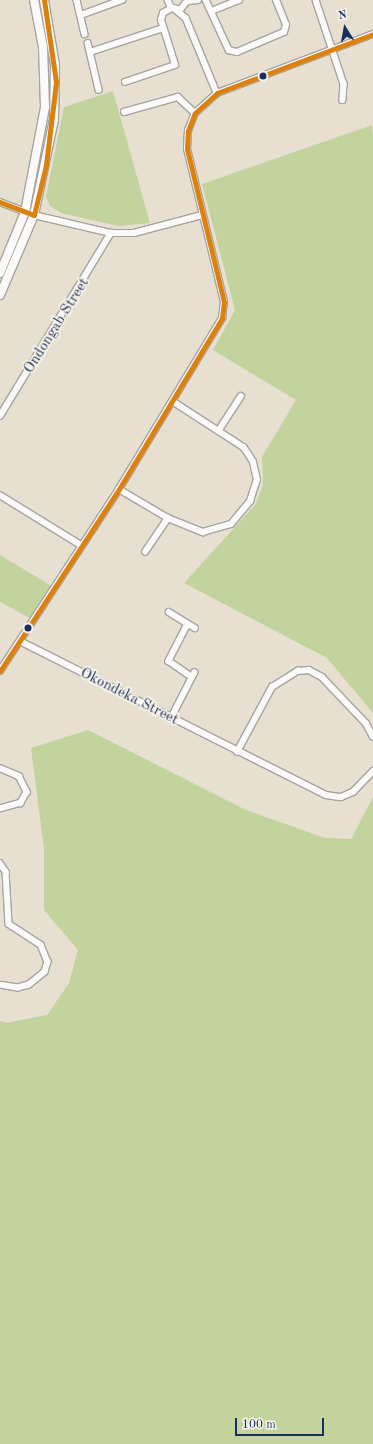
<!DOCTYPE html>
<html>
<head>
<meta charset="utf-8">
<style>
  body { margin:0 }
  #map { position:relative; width:373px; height:1444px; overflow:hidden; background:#e7e0d1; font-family:"Old Standard TT",serif }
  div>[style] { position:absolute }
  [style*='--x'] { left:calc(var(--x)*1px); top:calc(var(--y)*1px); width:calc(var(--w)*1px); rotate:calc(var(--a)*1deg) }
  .green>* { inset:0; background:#c2d39e }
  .roads { filter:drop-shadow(1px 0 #a5a4a1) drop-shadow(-1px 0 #a5a4a1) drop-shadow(0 1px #a5a4a1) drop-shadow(0 -1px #a5a4a1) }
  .street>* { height:5.5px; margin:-2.75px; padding:0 2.75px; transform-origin:2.75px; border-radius:2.75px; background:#fbfaf8 }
  .secondary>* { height:8px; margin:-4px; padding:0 4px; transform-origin:4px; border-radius:4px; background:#fbfaf8 }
  .bus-1>* { height:5px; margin:-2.5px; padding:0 2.5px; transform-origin:2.5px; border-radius:2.5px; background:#dd810e }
  .dots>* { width:11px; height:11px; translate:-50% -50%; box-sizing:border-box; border:2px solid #f7f3e8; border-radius:50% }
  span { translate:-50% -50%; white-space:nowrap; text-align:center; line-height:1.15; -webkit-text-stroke:3.5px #f7f3e8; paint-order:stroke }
  .street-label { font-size:15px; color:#1b2f5e }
  .north { position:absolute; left:325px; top:8px; width:40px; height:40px; -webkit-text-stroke:3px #f7f3e8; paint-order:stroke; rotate:349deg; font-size:11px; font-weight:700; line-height:16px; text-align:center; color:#1b2f5e }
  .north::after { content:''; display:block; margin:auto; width:14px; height:18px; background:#1b2f5e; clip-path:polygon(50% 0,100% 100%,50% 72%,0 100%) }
  .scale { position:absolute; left:235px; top:1418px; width:89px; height:18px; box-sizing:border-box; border:2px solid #1b2f5e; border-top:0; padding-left:5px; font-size:12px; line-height:14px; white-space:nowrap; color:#1b2f5e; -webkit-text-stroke:3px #f7f3e8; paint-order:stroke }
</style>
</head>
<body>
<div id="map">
  <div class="green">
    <i style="clip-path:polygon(113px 91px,150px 223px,118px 226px,61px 213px,50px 206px,46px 197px,64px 107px)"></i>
    <i style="clip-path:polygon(372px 125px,373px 138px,373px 713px,327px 658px,184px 583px,255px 505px,263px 485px,262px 457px,296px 400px,213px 350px,235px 310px,202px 184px)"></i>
    <i style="clip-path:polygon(0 555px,55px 588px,35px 621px,0 602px)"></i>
    <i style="clip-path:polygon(88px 730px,246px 810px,325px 838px,351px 839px,373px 797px,373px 1444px,0 1444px,0 1021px,6px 1023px,47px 1015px,69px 983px,78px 950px,44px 910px,44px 849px,31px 748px)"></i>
  </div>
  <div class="roads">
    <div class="street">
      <i style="--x:77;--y:0;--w:35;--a:77"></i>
      <i style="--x:168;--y:0;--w:8;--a:67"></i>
      <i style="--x:171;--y:7;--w:9;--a:18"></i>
      <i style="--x:180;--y:10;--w:13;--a:-51"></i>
      <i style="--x:206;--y:0;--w:55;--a:65.3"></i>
      <i style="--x:229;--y:50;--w:8;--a:14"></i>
      <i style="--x:237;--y:52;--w:51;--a:-23.1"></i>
      <i style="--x:284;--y:32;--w:7;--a:-74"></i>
      <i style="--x:286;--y:25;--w:27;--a:-112"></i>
      <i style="--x:316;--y:0;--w:89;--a:71.6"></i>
      <i style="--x:344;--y:84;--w:16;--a:94"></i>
      <i style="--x:188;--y:1;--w:10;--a:-6"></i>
      <i style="--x:176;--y:10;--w:13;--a:39"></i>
      <i style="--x:186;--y:18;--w:81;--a:67.5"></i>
      <i style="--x:214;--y:10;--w:27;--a:-22"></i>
      <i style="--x:81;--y:15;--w:44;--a:-20.1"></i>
      <i style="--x:88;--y:43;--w:48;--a:76.8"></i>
      <i style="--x:90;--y:52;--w:77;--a:-18.2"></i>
      <i style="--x:125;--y:82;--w:53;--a:-18.8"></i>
      <i style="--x:175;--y:65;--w:47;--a:-107.3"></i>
      <i style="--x:161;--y:20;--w:7;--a:-74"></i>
      <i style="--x:163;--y:13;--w:10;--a:-29"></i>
      <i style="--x:124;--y:112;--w:56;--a:-15.5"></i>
      <i style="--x:178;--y:97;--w:23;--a:43"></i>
      <i style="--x:0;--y:202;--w:36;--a:21"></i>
      <i style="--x:34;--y:215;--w:79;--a:13.2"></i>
      <i style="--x:111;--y:233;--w:23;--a:0"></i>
      <i style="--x:134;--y:233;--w:70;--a:-14.8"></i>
      <i style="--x:0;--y:416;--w:214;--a:-58.8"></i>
      <i style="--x:219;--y:430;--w:40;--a:-57.1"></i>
      <i style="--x:119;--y:489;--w:57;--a:30.6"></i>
      <i style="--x:168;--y:518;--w:38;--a:22"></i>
      <i style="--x:203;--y:532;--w:29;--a:-16"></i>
      <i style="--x:231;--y:524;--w:30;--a:-50"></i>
      <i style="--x:250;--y:501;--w:22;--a:-72"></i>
      <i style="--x:257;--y:480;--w:18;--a:-103"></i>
      <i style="--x:253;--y:462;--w:17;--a:-123"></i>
      <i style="--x:244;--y:448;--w:85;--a:-147.1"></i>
      <i style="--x:0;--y:495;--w:95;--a:31.7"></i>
      <i style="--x:145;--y:552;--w:41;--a:-55.9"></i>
      <i style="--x:169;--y:612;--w:22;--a:32"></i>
      <i style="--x:188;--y:624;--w:42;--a:117.2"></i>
      <i style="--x:169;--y:661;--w:28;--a:35"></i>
      <i style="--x:188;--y:624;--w:8;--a:30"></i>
      <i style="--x:22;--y:642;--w:340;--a:26.7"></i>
      <i style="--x:326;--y:795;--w:15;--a:8"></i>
      <i style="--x:341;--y:797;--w:13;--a:-23"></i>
      <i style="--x:353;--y:792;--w:29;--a:-46"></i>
      <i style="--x:0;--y:671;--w:217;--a:-56.8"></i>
      <i style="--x:119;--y:489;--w:200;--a:-58.9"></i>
      <i style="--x:222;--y:318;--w:16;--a:-83"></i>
      <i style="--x:224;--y:302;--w:157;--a:-103.6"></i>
      <i style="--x:187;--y:149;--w:18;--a:-87"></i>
      <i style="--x:188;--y:131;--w:19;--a:-69"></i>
      <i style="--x:195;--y:113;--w:30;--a:-42"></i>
      <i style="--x:217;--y:93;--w:167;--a:-20.7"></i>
      <i style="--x:171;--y:718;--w:51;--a:-62.9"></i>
      <i style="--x:237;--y:752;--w:74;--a:-61.7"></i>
      <i style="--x:272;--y:687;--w:31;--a:-32"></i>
      <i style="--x:298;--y:671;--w:11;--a:-5"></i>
      <i style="--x:309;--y:670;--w:15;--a:28"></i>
      <i style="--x:322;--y:677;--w:64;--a:46.3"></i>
      <i style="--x:366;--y:723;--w:15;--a:62"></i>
      <i style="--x:0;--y:768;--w:21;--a:23"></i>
      <i style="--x:19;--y:776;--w:18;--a:63"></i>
      <i style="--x:27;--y:792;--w:13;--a:119"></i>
      <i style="--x:21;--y:803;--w:22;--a:164"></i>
      <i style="--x:0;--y:863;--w:11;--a:56"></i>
      <i style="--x:6;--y:872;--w:52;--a:86.7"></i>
      <i style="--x:9;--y:924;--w:38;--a:33"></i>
      <i style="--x:41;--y:945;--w:18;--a:68"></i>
      <i style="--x:48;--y:962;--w:10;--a:107"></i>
      <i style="--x:45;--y:972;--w:21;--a:141"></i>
      <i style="--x:29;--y:985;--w:11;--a:165"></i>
      <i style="--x:18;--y:988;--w:18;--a:-171"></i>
    </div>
    <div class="secondary">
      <i style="--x:0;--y:273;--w:66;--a:-67.7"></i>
      <i style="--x:25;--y:212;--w:107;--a:-79.2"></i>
      <i style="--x:45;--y:107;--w:60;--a:-91.9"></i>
      <i style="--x:43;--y:47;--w:48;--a:-100.8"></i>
      <i style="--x:0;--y:295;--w:87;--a:-67"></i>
      <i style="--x:34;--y:215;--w:98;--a:-78.2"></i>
      <i style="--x:54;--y:119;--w:54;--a:-88.9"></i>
      <i style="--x:55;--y:65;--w:66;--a:-99.6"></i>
    </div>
  </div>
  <div class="bus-1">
    <i style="--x:0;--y:202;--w:36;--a:21"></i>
    <i style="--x:34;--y:215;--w:51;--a:-76.5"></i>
    <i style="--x:46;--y:165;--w:84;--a:-83.1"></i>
    <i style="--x:56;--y:82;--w:83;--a:-98.3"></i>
    <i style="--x:0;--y:671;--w:217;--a:-56.8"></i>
    <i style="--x:119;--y:489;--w:200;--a:-58.9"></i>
    <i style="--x:222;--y:318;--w:16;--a:-83"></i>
    <i style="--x:224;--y:302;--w:157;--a:-103.6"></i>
    <i style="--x:187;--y:149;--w:18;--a:-87"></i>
    <i style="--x:188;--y:131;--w:19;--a:-69"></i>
    <i style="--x:195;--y:113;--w:30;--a:-42"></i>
    <i style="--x:217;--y:93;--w:167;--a:-20.7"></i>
  </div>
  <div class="dots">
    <i style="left:263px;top:76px;background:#1b2f5e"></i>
    <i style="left:28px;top:628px;background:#1b2f5e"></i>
  </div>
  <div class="street-label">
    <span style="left:57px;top:326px;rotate:-58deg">Ondongab Street</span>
    <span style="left:129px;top:697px;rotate:27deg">Okondeka Street</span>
  </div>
  <div class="north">N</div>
  <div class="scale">100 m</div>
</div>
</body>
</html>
